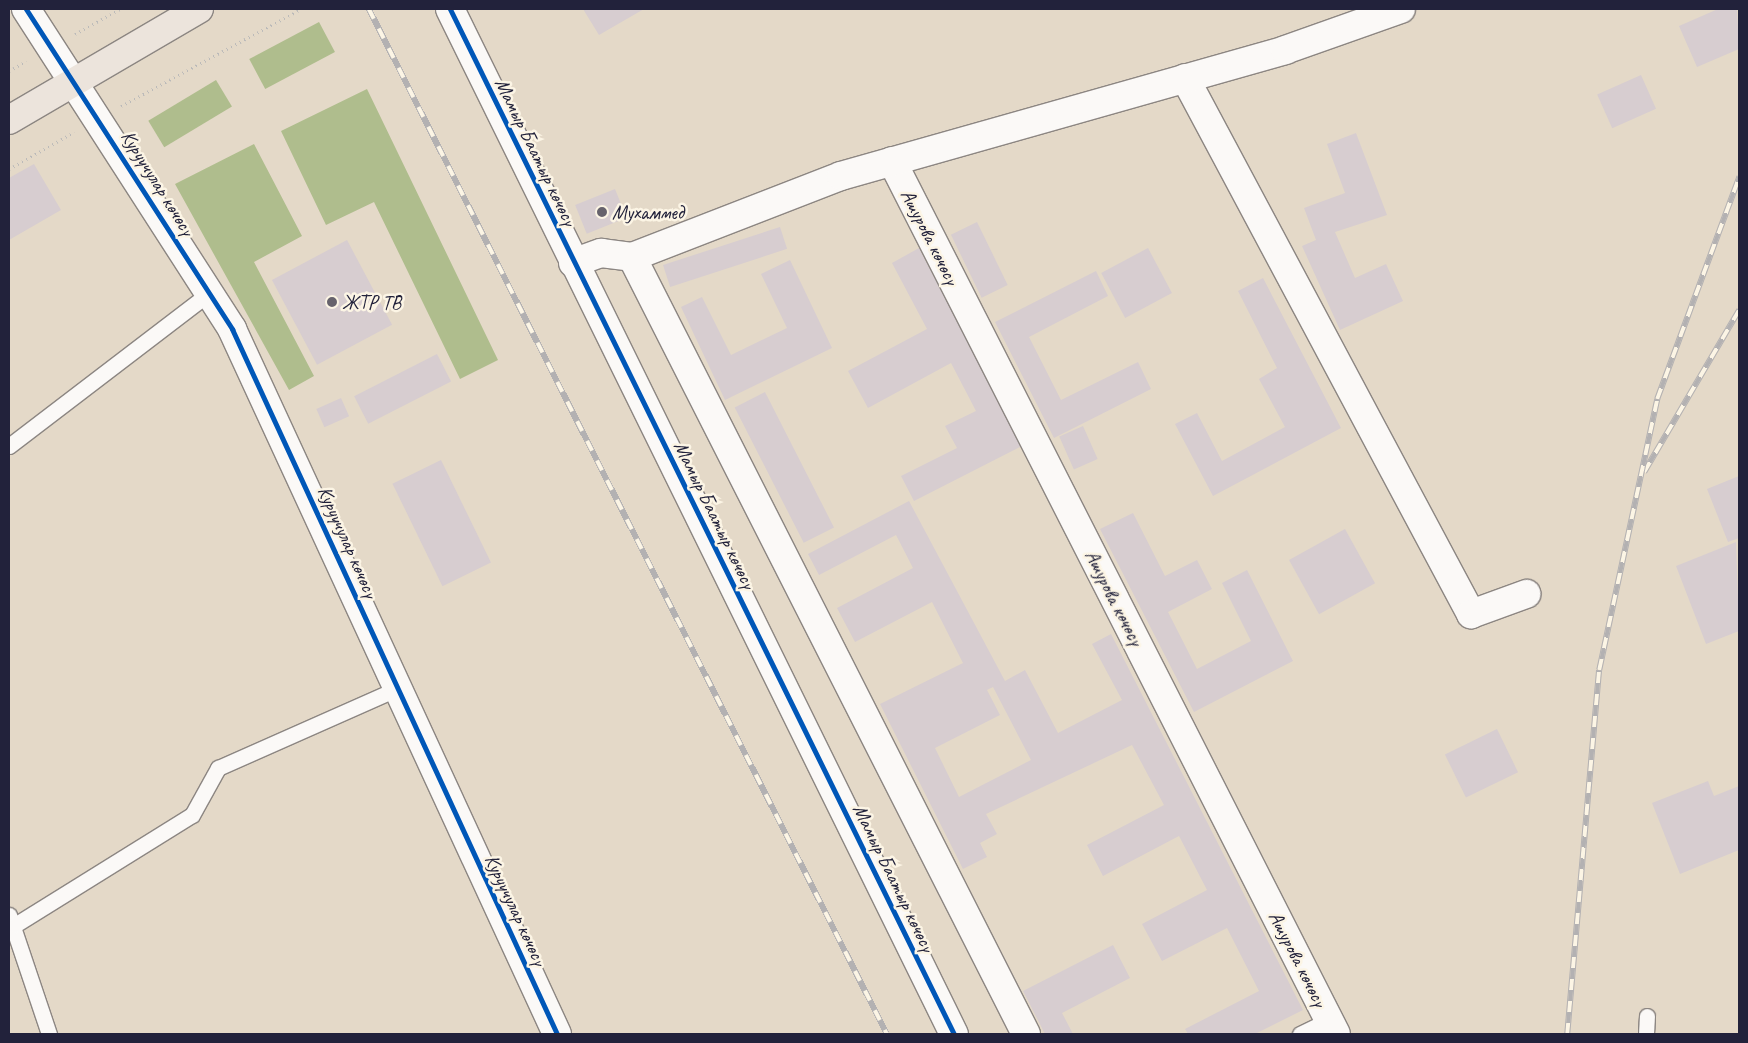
<!DOCTYPE html>
<html>
<head>
<meta charset="utf-8">
<style>
  body { margin:0 }
  #map { position:relative; width:1748px; height:1043px; overflow:hidden; background:#e4d9c8; font-family:Caveat,sans-serif }
  div>[style] { position:absolute }
  [style*='--x'] { left:calc(var(--x)*1px); top:calc(var(--y)*1px); width:calc(var(--w)*1px); rotate:calc(var(--a)*1deg) }
  .forest>* { inset:0; background:#afbd8d; transform-origin:0 0 }
  .building>* { inset:0; background:#d7cdd0; transform-origin:0 0 }
  .path>* { height:3px; margin-top:-1.5px; transform-origin:0; background:repeating-linear-gradient(90deg,#bbbab9 0 1px,transparent 0 5px) }
  .roads { filter:drop-shadow(1px 0 #8c8682) drop-shadow(-1px 0 #8c8682) drop-shadow(0 1px #8c8682) drop-shadow(0 -1px #8c8682) }
  .service>* { height:15px; margin:-7.5px; padding:0 7.5px; transform-origin:7.5px; border-radius:7.5px; background:#fbf9f7 }
  .minor>* { height:28px; margin:-14px; padding:0 14px; transform-origin:14px; border-radius:14px; background:#fbf9f7 }
  .tertiary>* { height:28px; margin:-14px; padding:0 14px; transform-origin:14px; border-radius:14px; background:#fbf9f7 }
  .trunk>* { height:28px; margin:-14px; padding:0 14px; transform-origin:14px; border-radius:14px; background:#ece4dc }
  .rail>* { height:5.5px; margin-top:-2.75px; transform-origin:0; background:repeating-linear-gradient(90deg,#fcf5e5 0 11px,#b3b1b2 0 22px); box-sizing:border-box; border-block:1px solid #b3b1b2 }
  .cycleway>* { height:5px; margin:-2.5px; padding:0 2.5px; transform-origin:2.5px; border-radius:2.5px; background:#0057b8 }
  .dots>* { width:14px; height:14px; translate:-50% -50%; box-sizing:border-box; border:2px solid #fcf5e5; border-radius:50% }
  span { translate:-50% -50%; white-space:nowrap; text-align:center; line-height:1.15; -webkit-text-stroke:5px #fcf5e5; paint-order:stroke }
  .street-label { font-size:20px; color:#22223b }
  .poi-label { font-size:20px; color:#22223b }
  .left { translate:0 -50%; text-align:left }
  .frame { position:absolute; inset:0; border:10px solid #22223b; pointer-events:none }
</style>
</head>
<body>
<div id="map">
  <div class="forest">
    <i style="left:319px;top:22px;width:34px;height:79px;rotate:62deg"></i>
    <i style="left:216px;top:80px;width:31px;height:79px;rotate:59deg"></i>
    <i style="clip-path:polygon(367px 89px,498px 360px,460px 379px,374px 202px,326px 225px,281px 131px)"></i>
    <i style="clip-path:polygon(254px 144px,302px 236px,254px 262px,314px 376px,289px 390px,175px 184px)"></i>
  </div>
  <div class="building">
    <i style="clip-path:polygon(583px 9px,644px 9px,599px 35px)"></i>
    <i style="clip-path:polygon(1718px 9px,1737px 9px,1739px 49px,1697px 67px,1679px 26px)"></i>
    <i style="left:1641px;top:75px;width:37px;height:48px;rotate:66deg"></i>
    <i style="clip-path:polygon(1356px 133px,1387px 215px,1335px 232px,1355px 278px,1386px 264px,1403px 301px,1340px 330px,1302px 246px,1316px 240px,1304px 208px,1345px 193px,1327px 144px)"></i>
    <i style="clip-path:polygon(34px 164px,61px 210px,9px 240px,9px 178px)"></i>
    <i style="left:615px;top:189px;width:31px;height:43px;rotate:68deg"></i>
    <i style="left:977px;top:222px;width:70px;height:29px;rotate:64deg"></i>
    <i style="left:780px;top:227px;width:23px;height:123px;rotate:72deg"></i>
    <i style="left:347px;top:240px;width:96px;height:85px;rotate:62deg"></i>
    <i style="clip-path:polygon(919px 248px,1022px 446px,914px 501px,901px 476px,957px 448px,945px 426px,976px 411px,951px 363px,868px 408px,848px 371px,927px 329px,892px 263px)"></i>
    <i style="left:1148px;top:248px;width:51px;height:53px;rotate:62deg"></i>
    <i style="clip-path:polygon(790px 260px,832px 348px,725px 400px,681px 307px,702px 297px,731px 355px,787px 328px,761px 274px)"></i>
    <i style="clip-path:polygon(1096px 271px,1108px 296px,1029px 337px,1061px 400px,1138px 362px,1151px 389px,1054px 438px,995px 322px)"></i>
    <i style="clip-path:polygon(1263px 278px,1341px 428px,1213px 496px,1175px 424px,1197px 413px,1222px 461px,1285px 427px,1259px 379px,1277px 368px,1238px 291px)"></i>
    <i style="left:437px;top:354px;width:31px;height:93px;rotate:63deg"></i>
    <i style="left:765px;top:392px;width:152px;height:34px;rotate:63deg"></i>
    <i style="left:341px;top:398px;width:20px;height:27px;rotate:66deg"></i>
    <i style="left:1083px;top:426px;width:36px;height:26px;rotate:66deg"></i>
    <i style="left:441px;top:460px;width:114px;height:54px;rotate:64deg"></i>
    <i style="clip-path:polygon(1739px 476px,1739px 538px,1728px 542px,1707px 489px)"></i>
    <i style="clip-path:polygon(evenodd,909px 501px,1005px 681px,1025px 670px,1058px 733px,1122px 700px,1092px 644px,1111px 634px,1303px 1010px,1255px 1034px,1188px 1034px,1185px 1029px,1259px 991px,1227px 928px,1162px 961px,1142px 924px,1207px 890px,1179px 836px,1103px 876px,1087px 845px,1164px 805px,1132px 745px,986px 814px,997px 834px,980px 843px,987px 857px,963px 869px,880px 704px,963px 663px,932px 602px,855px 642px,837px 608px,913px 568px,896px 535px,819px 575px,808px 554px,909px 501px,993px 687px,1031px 760px,959px 797px,935px 748px,1000px 715px,987px 690px,993px 687px)"></i>
    <i style="clip-path:polygon(1133px 513px,1165px 576px,1197px 560px,1212px 589px,1168px 612px,1197px 669px,1251px 641px,1222px 583px,1247px 570px,1293px 661px,1194px 712px,1100px 529px)"></i>
    <i style="left:1345px;top:529px;width:62px;height:64px;rotate:61deg"></i>
    <i style="clip-path:polygon(1736px 542px,1739px 631px,1706px 644px,1676px 566px)"></i>
    <i style="left:1497px;top:729px;width:48px;height:58px;rotate:64deg"></i>
    <i style="clip-path:polygon(1708px 781px,1714px 796px,1739px 786px,1739px 850px,1680px 874px,1652px 803px)"></i>
    <i style="clip-path:polygon(1113px 945px,1130px 978px,1062px 1013px,1073px 1034px,1045px 1034px,1023px 991px)"></i>
  </div>
  <div class="path">
    <i style="--x:75;--y:34;--w:51;--a:-29.1"></i>
    <i style="--x:9;--y:71;--w:20;--a:-30"></i>
    <i style="--x:121;--y:106;--w:204;--a:-28.3"></i>
    <i style="--x:9;--y:169;--w:75;--a:-29.6"></i>
  </div>
  <div class="roads">
    <div class="service">
      <i style="--x:9;--y:446;--w:252;--a:-37.4"></i>
      <i style="--x:9;--y:915;--w:126;--a:71.4"></i>
      <i style="--x:15;--y:925;--w:208;--a:-31.9"></i>
      <i style="--x:192;--y:815;--w:54;--a:-61"></i>
      <i style="--x:218;--y:768;--w:195;--a:-23.9"></i>
      <i style="--x:1300;--y:1034;--w:32;--a:-26"></i>
      <i style="--x:1646;--y:1034;--w:18;--a:-87"></i>
    </div>
    <div class="minor">
      <i style="--x:26;--y:9;--w:381;--a:57.2"></i>
      <i style="--x:232;--y:329;--w:776;--a:65.25"></i>
      <i style="--x:1185;--y:78;--w:608;--a:61.92"></i>
      <i style="--x:1471;--y:614;--w:59;--a:-20"></i>
      <i style="--x:892;--y:161;--w:979;--a:63.04"></i>
      <i style="--x:632;--y:257;--w:224;--a:-21.2"></i>
      <i style="--x:841;--y:176;--w:462;--a:-15.8"></i>
      <i style="--x:1285;--y:50;--w:123;--a:-19.5"></i>
      <i style="--x:573;--y:263;--w:30;--a:-20"></i>
      <i style="--x:601;--y:253;--w:31;--a:7"></i>
      <i style="--x:632;--y:257;--w:871;--a:63.11"></i>
    </div>
    <div class="tertiary">
      <i style="--x:450;--y:9;--w:1142;--a:63.82"></i>
    </div>
    <div class="trunk">
      <i style="--x:9;--y:120;--w:220;--a:-30.3"></i>
    </div>
  </div>
  <div class="rail">
    <i style="--x:369;--y:9;--w:1148;--a:63.19"></i>
    <i style="--x:1644;--y:472;--w:188;--a:-59.6"></i>
    <i style="--x:1567;--y:1034;--w:365;--a:-85"></i>
    <i style="--x:1599;--y:670;--w:277;--a:-77.9"></i>
    <i style="--x:1657;--y:399;--w:237;--a:-69.7"></i>
  </div>
  <div class="cycleway">
    <i style="--x:26;--y:9;--w:381;--a:57.2"></i>
    <i style="--x:232;--y:329;--w:776;--a:65.25"></i>
    <i style="--x:450;--y:9;--w:1142;--a:63.82"></i>
  </div>
  <div class="dots">
    <i style="left:602px;top:212px;background:#66626c"></i>
    <i style="left:332px;top:302px;background:#66626c"></i>
  </div>
  <div class="street-label">
    <span style="left:536px;top:152px;rotate:64deg">Мамыр Баатыр көчөсү</span>
    <span style="left:158px;top:183px;rotate:58deg">Куруучулар көчөсү</span>
    <span style="left:930px;top:237px;rotate:63deg">Ашурова көчөсү</span>
    <span style="left:715px;top:515px;rotate:64deg">Мамыр Баатыр көчөсү</span>
    <span style="left:348px;top:542px;rotate:66deg">Куруучулар көчөсү</span>
    <span style="left:1114px;top:598px;rotate:63deg">Ашурова көчөсү</span>
    <span style="left:894px;top:878px;rotate:64deg">Мамыр Баатыр көчөсү</span>
    <span style="left:516px;top:910px;rotate:65deg">Куруучулар көчөсү</span>
    <span style="left:1298px;top:959px;rotate:63deg">Ашурова көчөсү</span>
  </div>
  <div class="poi-label">
    <span class="left" style="left:612px;top:212px">Мухаммед</span>
    <span class="left" style="left:342px;top:302px">ЖТР ТВ</span>
  </div>
  <div class="frame"></div>
</div>
</body>
</html>
